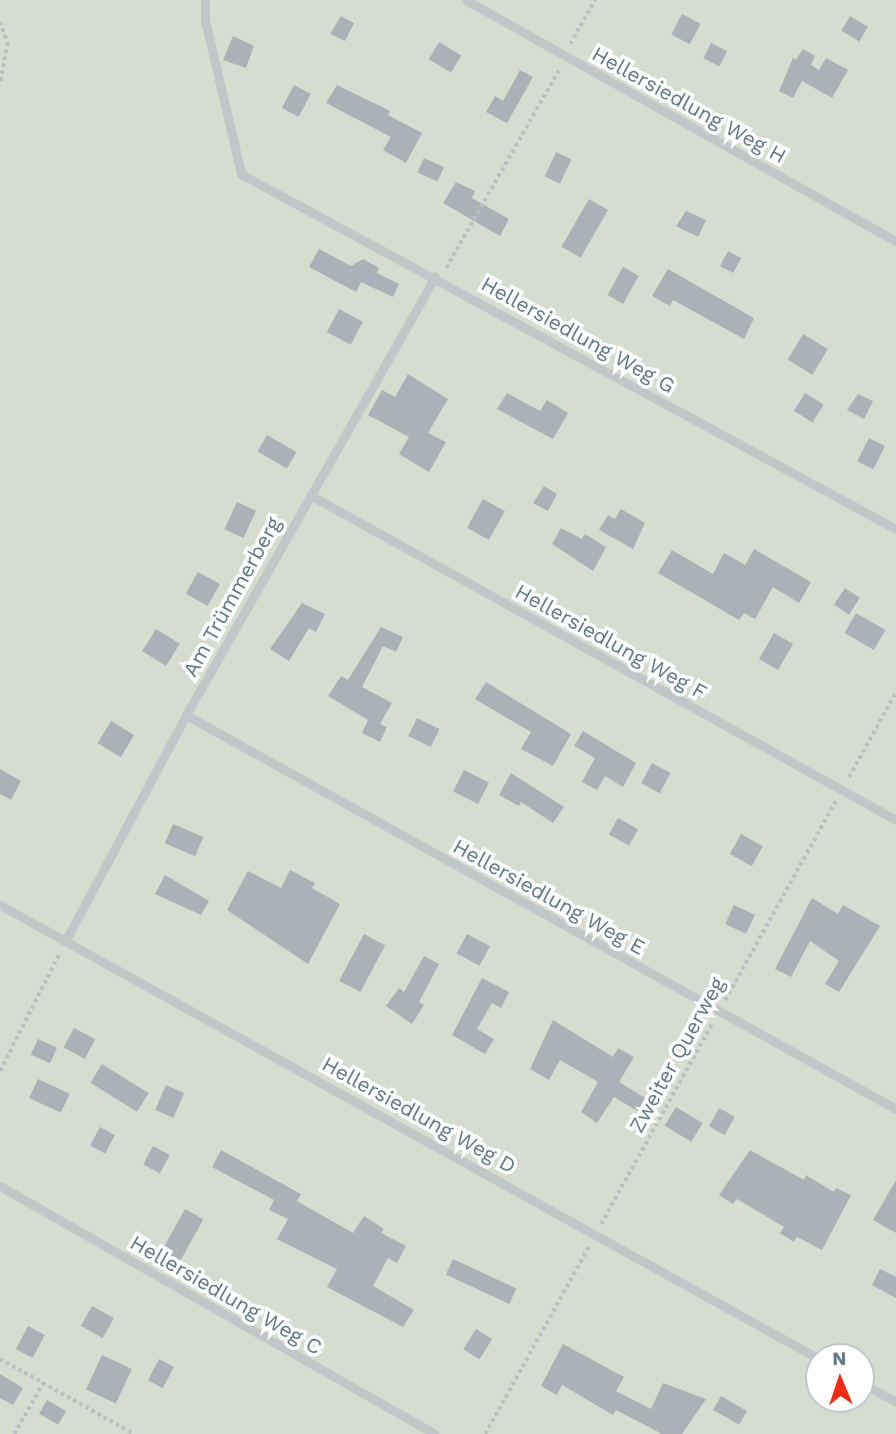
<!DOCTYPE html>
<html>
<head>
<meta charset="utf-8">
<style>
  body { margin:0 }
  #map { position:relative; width:896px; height:1434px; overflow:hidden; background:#f4f4ef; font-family:"Work Sans",sans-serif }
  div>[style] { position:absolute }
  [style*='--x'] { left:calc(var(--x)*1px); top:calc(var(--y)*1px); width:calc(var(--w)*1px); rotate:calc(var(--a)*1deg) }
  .green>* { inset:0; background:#d6dcd0 }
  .building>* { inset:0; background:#a9b3b7; transform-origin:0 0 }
  .path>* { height:3.5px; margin-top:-1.75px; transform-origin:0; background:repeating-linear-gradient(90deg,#bcbfc1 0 3.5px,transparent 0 7px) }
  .service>* { height:9px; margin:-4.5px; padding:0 4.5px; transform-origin:4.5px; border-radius:4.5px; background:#c1c6c8 }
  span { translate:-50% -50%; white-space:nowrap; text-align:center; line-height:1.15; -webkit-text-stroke:7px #fff; paint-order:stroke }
  .street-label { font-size:21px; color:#607883 }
  .north { position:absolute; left:805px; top:1343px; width:70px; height:70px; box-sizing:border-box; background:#fff; border:2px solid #bfc9cd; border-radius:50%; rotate:358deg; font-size:19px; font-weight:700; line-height:28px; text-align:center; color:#607883 }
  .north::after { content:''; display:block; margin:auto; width:24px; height:32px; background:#f12c13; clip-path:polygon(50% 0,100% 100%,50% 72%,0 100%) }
</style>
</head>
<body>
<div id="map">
  <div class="green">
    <i style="clip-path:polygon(evenodd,0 0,896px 0,896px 1434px,0 1434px,0 0,819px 1357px,861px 1357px,861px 1399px,819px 1399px,819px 1357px)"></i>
  </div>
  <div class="building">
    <i style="left:682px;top:14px;width:21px;height:23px;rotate:28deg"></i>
    <i style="clip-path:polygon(341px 16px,354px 23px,345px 41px,330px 34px)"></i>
    <i style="left:850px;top:16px;width:21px;height:17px;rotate:31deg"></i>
    <i style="clip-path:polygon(233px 36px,254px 46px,246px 68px,223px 60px)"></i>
    <i style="left:439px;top:42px;width:26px;height:20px;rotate:31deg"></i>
    <i style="left:711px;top:43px;width:18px;height:17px;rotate:27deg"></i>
    <i style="clip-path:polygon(803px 49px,815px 56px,811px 65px,819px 70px,826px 58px,848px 70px,832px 98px,802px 81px,793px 98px,779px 91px,793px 58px,796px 60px)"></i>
    <i style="clip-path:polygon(520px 70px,533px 77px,507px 123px,486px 112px,495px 96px,503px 101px)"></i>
    <i style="left:294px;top:85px;width:19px;height:26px;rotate:28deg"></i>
    <i style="clip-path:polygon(337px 85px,390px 111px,388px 115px,422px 133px,406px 163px,383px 150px,391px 137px,326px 103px)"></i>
    <i style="left:556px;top:152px;width:17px;height:27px;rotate:25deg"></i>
    <i style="left:424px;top:158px;width:22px;height:16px;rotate:24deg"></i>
    <i style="clip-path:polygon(456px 182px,475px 191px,472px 198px,509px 219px,500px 236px,443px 203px)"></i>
    <i style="left:589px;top:199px;width:22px;height:55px;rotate:30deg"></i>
    <i style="clip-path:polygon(686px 211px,706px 220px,698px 237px,676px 226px)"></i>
    <i style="clip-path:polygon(319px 249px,351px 266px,363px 259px,379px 268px,377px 273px,399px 284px,393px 297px,361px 282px,356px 292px,309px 267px)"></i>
    <i style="left:728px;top:251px;width:15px;height:17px;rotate:28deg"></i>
    <i style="left:623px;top:267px;width:18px;height:32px;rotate:29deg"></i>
    <i style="clip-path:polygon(668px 269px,754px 318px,744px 339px,673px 300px,670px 306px,652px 296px)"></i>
    <i style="left:339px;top:309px;width:27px;height:26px;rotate:28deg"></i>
    <i style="left:803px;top:334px;width:29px;height:30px;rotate:31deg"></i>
    <i style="clip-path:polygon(408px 374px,448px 399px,428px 433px,446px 442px,429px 472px,399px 454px,409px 437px,368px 415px,382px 390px,395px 397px)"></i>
    <i style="clip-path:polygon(507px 393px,540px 411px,547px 400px,568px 413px,553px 439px,497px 409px)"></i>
    <i style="left:805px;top:393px;width:22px;height:21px;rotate:32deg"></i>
    <i style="clip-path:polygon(858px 394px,873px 401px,864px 419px,847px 410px)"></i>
    <i style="left:267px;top:435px;width:34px;height:19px;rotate:30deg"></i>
    <i style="left:869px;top:438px;width:18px;height:26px;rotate:27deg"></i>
    <i style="clip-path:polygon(544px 486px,557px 494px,548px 511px,533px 503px)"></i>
    <i style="left:483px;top:499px;width:25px;height:33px;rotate:29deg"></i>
    <i style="left:237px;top:502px;width:21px;height:30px;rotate:25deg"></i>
    <i style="clip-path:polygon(621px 509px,645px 523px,633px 549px,599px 530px,608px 515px,615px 519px)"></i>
    <i style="clip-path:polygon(561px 528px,582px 539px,585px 534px,606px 547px,593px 571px,552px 544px)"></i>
    <i style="clip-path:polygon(754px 549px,811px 582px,799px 603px,773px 587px,755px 619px,744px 613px,739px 620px,658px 573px,672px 550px,713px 574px,724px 553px,745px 565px)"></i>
    <i style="left:198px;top:572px;width:25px;height:25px;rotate:29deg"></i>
    <i style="left:845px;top:588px;width:18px;height:20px;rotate:34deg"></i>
    <i style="clip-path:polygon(302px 603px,325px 614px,316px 632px,309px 628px,289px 661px,270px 649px)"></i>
    <i style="left:856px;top:613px;width:34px;height:23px;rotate:30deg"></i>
    <i style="clip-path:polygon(381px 627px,403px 637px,396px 652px,383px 646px,362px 687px,392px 703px,380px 724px,387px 727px,380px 742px,362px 733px,368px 720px,328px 696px,341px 676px,348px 680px)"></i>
    <i style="left:156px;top:629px;width:28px;height:26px;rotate:32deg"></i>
    <i style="left:774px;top:633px;width:22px;height:30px;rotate:30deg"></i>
    <i style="clip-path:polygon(486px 682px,571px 734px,553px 766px,521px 749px,531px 732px,475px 699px)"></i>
    <i style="left:417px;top:718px;width:25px;height:20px;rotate:26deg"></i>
    <i style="left:111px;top:721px;width:27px;height:26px;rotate:31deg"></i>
    <i style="clip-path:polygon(583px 731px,636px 763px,623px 787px,605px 776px,597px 790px,582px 782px,595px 758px,574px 746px)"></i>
    <i style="left:652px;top:763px;width:21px;height:23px;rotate:28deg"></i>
    <i style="clip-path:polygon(0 769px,21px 781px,11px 800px,0 794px)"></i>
    <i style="left:464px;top:770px;width:28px;height:24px;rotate:27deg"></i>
    <i style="clip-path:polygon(511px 773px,564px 807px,553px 823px,521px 802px,519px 806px,499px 795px)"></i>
    <i style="left:618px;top:818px;width:23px;height:19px;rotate:29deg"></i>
    <i style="left:173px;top:824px;width:33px;height:21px;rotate:23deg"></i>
    <i style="left:741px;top:834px;width:25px;height:23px;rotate:29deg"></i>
    <i style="clip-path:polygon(290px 870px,315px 883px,312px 888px,340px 904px,308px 964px,227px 910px,248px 871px,281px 888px)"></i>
    <i style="clip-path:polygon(165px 875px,209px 901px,201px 915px,155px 894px)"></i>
    <i style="clip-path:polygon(812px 898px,838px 914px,843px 905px,880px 926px,839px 992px,825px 984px,839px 961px,810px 941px,791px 977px,775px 969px)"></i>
    <i style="left:734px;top:905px;width:23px;height:21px;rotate:25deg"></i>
    <i style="left:364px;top:934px;width:24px;height:53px;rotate:28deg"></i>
    <i style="left:467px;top:934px;width:26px;height:22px;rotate:28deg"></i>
    <i style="clip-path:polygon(424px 956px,439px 964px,419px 1002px,424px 1005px,412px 1024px,386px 1006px,399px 988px,404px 992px)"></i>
    <i style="clip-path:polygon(482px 978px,509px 992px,501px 1008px,492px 1003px,477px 1029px,494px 1039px,485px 1054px,452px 1035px)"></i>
    <i style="clip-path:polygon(553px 1020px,613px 1057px,618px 1048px,634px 1057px,619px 1082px,647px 1099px,639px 1112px,614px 1097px,597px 1123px,581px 1112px,598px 1082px,560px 1060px,549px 1080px,530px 1069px)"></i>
    <i style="left:74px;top:1028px;width:24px;height:22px;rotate:28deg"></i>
    <i style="left:38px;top:1039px;width:21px;height:17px;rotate:25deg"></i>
    <i style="left:102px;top:1064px;width:55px;height:22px;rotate:32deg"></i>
    <i style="left:38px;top:1079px;width:35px;height:21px;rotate:25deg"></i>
    <i style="left:166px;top:1085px;width:20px;height:27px;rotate:24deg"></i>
    <i style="left:676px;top:1107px;width:31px;height:22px;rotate:31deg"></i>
    <i style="left:719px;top:1108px;width:18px;height:21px;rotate:29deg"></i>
    <i style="left:100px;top:1127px;width:17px;height:21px;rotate:28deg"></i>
    <i style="left:153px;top:1146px;width:19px;height:21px;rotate:28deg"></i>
    <i style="clip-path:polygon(221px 1150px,301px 1194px,297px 1201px,353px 1233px,364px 1216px,384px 1229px,381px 1233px,406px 1246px,397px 1263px,388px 1258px,373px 1286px,414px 1310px,403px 1327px,327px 1287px,337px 1269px,277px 1239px,288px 1219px,269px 1210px,274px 1200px,212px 1167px)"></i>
    <i style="clip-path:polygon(750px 1150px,804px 1180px,806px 1175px,834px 1192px,836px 1188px,851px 1195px,822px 1250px,797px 1237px,794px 1242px,780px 1233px,784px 1227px,737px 1199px,733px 1204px,719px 1195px)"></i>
    <i style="clip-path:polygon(896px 1180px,896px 1233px,873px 1220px)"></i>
    <i style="left:185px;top:1209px;width:21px;height:63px;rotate:29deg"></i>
    <i style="left:453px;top:1259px;width:70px;height:17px;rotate:25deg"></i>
    <i style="clip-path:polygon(880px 1269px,896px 1277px,896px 1298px,872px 1285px)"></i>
    <i style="left:92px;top:1306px;width:25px;height:23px;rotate:29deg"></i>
    <i style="left:28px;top:1326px;width:19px;height:26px;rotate:28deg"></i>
    <i style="left:476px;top:1329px;width:19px;height:24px;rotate:32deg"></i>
    <i style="clip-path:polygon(563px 1344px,624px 1377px,616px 1391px,651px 1409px,663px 1383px,706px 1399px,682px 1434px,662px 1434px,616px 1410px,613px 1415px,562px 1385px,557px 1395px,541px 1386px)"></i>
    <i style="left:102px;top:1355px;width:33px;height:38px;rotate:25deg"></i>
    <i style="left:159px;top:1359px;width:17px;height:24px;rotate:28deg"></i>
    <i style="clip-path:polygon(0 1374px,23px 1388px,13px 1405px,0 1398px)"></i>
    <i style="left:721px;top:1396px;width:30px;height:16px;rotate:30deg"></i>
    <i style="left:47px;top:1400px;width:22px;height:16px;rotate:30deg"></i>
  </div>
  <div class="path">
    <i style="--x:0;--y:22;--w:22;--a:69"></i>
    <i style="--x:8;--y:43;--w:42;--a:101"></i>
    <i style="--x:570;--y:44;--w:51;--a:-60.4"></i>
    <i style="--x:446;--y:268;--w:230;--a:-60.3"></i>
    <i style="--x:849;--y:777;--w:97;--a:-61.1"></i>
    <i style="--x:725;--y:1000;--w:227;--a:-60.9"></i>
    <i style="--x:0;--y:1071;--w:133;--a:-63.2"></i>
    <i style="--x:601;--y:1224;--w:231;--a:-61"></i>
    <i style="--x:0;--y:1359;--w:154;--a:29.2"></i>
    <i style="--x:14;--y:1434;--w:59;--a:-60.4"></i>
    <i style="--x:485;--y:1434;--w:215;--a:-61"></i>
  </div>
  <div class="service">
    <i style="--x:205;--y:0;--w:20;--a:90"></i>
    <i style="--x:205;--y:20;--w:158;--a:76.8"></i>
    <i style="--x:241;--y:174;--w:745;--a:28.46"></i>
    <i style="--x:466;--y:0;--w:493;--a:29.3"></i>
    <i style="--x:310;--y:495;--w:670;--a:29.01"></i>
    <i style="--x:186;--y:715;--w:812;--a:29.03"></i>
    <i style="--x:0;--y:905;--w:936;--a:29"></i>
    <i style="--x:67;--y:938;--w:253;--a:-61.9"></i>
    <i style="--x:186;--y:715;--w:504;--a:-60.38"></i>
    <i style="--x:0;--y:1186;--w:500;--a:29.7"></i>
    <i style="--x:861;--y:1383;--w:40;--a:28"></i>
  </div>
  <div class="street-label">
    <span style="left:689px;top:105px;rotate:29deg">Hellersiedlung Weg H</span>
    <span style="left:578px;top:335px;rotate:29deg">Hellersiedlung Weg G</span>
    <span style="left:232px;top:597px;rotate:-61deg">Am Trümmerberg</span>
    <span style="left:611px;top:642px;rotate:29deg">Hellersiedlung Weg F</span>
    <span style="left:549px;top:897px;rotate:29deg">Hellersiedlung Weg E</span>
    <span style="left:677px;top:1055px;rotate:-61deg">Zweiter Querweg</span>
    <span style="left:419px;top:1115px;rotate:29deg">Hellersiedlung Weg D</span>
    <span style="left:226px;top:1295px;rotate:30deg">Hellersiedlung Weg C</span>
  </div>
  <div class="north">N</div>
</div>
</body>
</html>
